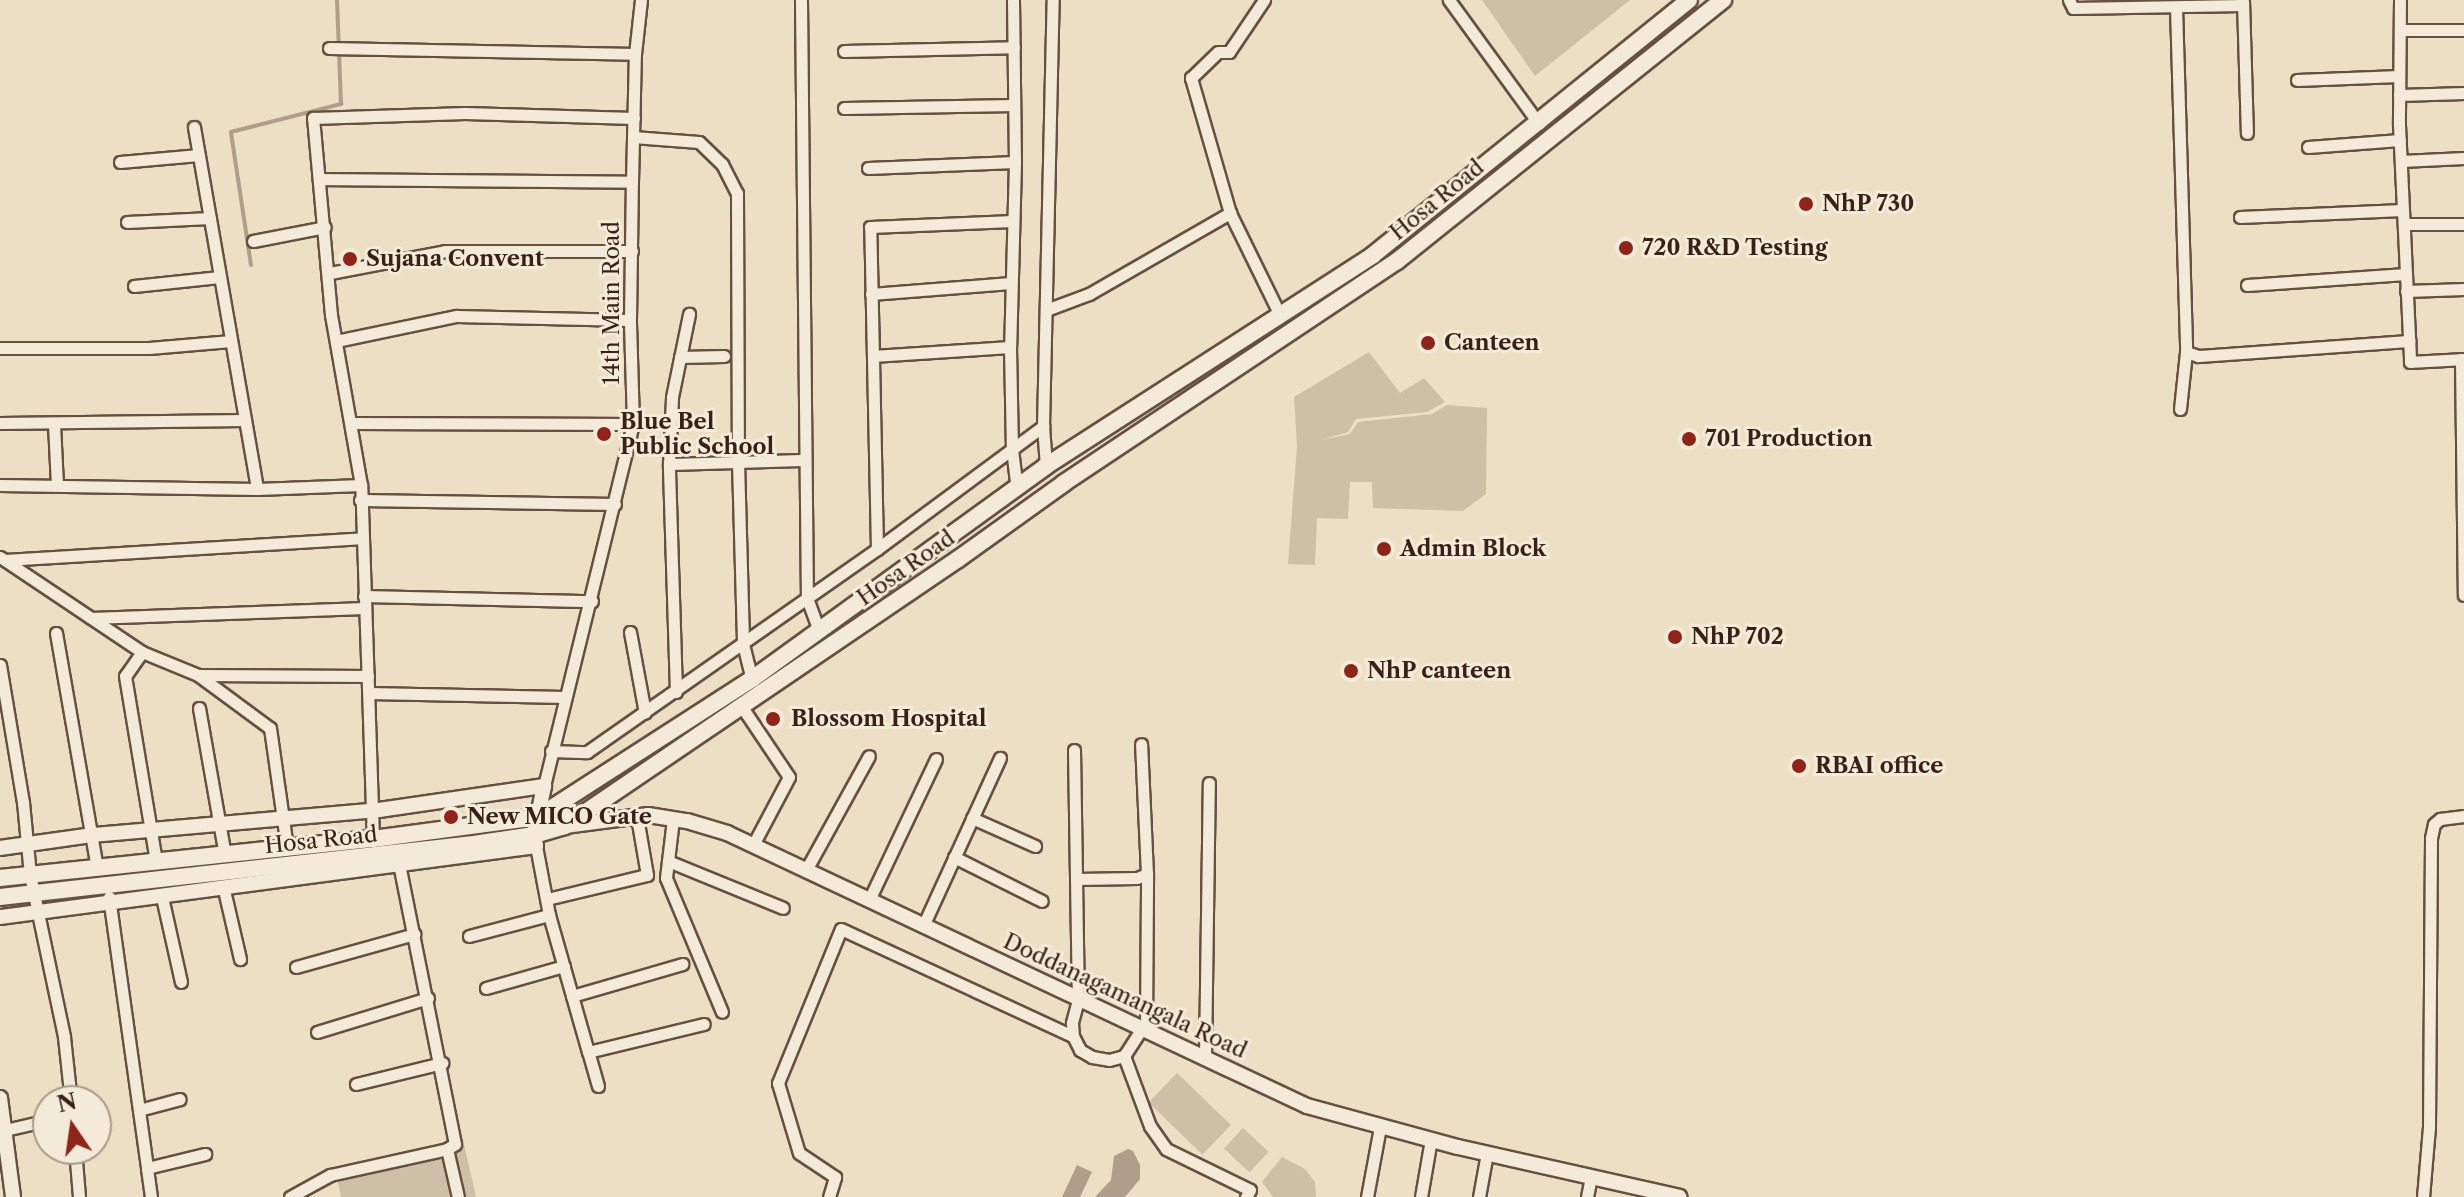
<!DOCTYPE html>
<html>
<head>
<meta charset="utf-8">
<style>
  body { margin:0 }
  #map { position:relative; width:2464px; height:1197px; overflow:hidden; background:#ecdfc4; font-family:"Libre Caslon Text",serif }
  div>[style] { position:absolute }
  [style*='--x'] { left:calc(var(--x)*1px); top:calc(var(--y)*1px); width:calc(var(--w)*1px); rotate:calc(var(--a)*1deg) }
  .green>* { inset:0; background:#cebfa7; transform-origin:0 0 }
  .water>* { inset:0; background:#af9e89 }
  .stream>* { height:4px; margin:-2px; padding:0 2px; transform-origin:2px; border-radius:2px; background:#af9e89 }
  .roads { filter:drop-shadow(2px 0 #665042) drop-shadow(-2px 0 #665042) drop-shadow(0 2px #665042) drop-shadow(0 -2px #665042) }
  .minor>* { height:11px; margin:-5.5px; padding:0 5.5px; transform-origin:5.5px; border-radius:5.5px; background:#f3ead9 }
  .tertiary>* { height:14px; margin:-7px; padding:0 7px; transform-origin:7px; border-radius:7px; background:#f3ead9 }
  .secondary>* { height:16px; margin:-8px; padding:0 8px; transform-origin:8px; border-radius:8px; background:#f3ead9 }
  .dots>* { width:22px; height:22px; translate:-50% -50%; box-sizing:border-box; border:4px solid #f3ead9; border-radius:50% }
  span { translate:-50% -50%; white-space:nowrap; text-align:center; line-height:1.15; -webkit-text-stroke:6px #f3ead9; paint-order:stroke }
  .street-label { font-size:22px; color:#3a2117 }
  .poi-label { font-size:22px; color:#3a2117; font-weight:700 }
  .left { translate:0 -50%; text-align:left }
  .north { position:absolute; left:32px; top:1085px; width:80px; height:80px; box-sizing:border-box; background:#f3ead9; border:2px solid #a99a8b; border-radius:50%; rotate:347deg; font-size:22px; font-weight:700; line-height:32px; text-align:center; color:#3a2117 }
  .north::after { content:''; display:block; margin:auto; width:28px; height:36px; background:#8f2418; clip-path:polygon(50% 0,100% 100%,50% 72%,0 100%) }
</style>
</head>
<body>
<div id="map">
  <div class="green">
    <i style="clip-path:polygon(1482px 0,1630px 0,1535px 76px)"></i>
    <i style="clip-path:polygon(1369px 352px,1400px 393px,1424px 378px,1445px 402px,1427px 412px,1356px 419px,1348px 432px,1321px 440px,1350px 434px,1358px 422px,1432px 414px,1447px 405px,1487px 408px,1486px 494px,1463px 511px,1373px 508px,1372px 482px,1350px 482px,1348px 519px,1317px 518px,1315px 565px,1288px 564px,1297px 446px,1294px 397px)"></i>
    <i style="left:1177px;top:1073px;width:75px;height:41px;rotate:44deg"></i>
    <i style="left:1243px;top:1128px;width:35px;height:28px;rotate:43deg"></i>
    <i style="clip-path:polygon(463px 1140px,476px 1197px,341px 1197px,335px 1168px)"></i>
    <i style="clip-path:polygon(1282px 1157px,1305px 1169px,1315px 1182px,1316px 1197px,1273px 1197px,1262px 1182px)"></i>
  </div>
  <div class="water">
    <i style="clip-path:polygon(1128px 1149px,1133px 1151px,1140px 1165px,1140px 1179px,1125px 1197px,1095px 1197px,1111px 1180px,1114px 1156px)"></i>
    <i style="clip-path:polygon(1077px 1165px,1092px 1172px,1080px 1197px,1062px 1197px)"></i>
  </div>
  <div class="stream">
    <i style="--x:251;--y:265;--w:134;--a:-98.6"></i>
    <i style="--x:231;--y:132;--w:114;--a:-14.3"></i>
    <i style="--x:341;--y:104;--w:104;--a:-92.2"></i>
  </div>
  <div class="roads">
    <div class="minor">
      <i style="--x:801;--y:0;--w:598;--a:89.43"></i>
      <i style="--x:807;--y:598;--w:35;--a:70"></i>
      <i style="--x:1013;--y:0;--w:162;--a:89.3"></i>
      <i style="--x:1015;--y:162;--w:185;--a:91.5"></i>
      <i style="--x:1010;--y:347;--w:102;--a:88.9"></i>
      <i style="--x:1012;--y:449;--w:38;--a:83"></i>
      <i style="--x:1449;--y:0;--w:153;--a:54"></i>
      <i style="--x:2069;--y:0;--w:9;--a:63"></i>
      <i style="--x:2073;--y:8;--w:170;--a:-1"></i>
      <i style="--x:2400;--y:0;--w:125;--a:90.5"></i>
      <i style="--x:2399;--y:125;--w:237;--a:87.3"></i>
      <i style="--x:2410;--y:362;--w:54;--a:-3.2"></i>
      <i style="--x:2243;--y:1;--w:132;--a:88.3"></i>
      <i style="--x:2176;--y:7;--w:345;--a:88.3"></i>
      <i style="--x:2186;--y:352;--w:13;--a:18"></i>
      <i style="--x:2198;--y:356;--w:212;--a:-4.1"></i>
      <i style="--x:2400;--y:30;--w:64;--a:0"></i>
      <i style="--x:329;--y:48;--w:306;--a:1.1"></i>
      <i style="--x:844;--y:51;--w:170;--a:-1.3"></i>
      <i style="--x:2297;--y:80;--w:102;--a:-2.2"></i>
      <i style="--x:2399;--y:95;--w:65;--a:-1.8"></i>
      <i style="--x:844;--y:108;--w:170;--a:-1"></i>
      <i style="--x:194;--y:127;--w:367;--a:80.1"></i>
      <i style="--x:633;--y:137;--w:66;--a:4.3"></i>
      <i style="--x:699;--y:142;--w:32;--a:44"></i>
      <i style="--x:722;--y:164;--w:33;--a:63"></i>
      <i style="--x:737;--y:193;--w:269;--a:89.8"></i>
      <i style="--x:738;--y:462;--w:182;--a:88.4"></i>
      <i style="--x:743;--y:644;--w:36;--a:76"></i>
      <i style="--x:2308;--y:147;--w:92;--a:-4.4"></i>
      <i style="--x:2401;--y:161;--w:63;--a:-2.7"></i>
      <i style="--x:120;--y:162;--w:79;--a:-5.1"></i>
      <i style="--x:868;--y:168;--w:147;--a:-2.3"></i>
      <i style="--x:319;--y:179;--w:313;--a:0.5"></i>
      <i style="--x:1230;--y:213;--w:114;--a:63.9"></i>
      <i style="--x:2240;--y:217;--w:163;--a:-2.5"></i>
      <i style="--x:127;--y:222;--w:83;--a:-2.8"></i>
      <i style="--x:2404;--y:224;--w:60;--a:0"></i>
      <i style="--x:253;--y:241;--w:73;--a:-11"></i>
      <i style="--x:330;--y:273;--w:117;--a:-10.8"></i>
      <i style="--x:445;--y:251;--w:187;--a:0"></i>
      <i style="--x:2247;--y:285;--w:159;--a:-4"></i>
      <i style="--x:134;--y:286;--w:86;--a:-6"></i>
      <i style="--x:2406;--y:291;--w:58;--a:-2"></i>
      <i style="--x:871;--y:294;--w:140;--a:-4.5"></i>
      <i style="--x:1046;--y:310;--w:46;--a:-20.4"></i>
      <i style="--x:1089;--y:294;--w:163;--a:-29.9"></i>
      <i style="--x:1230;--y:213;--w:141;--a:-106.1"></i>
      <i style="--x:1191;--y:78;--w:37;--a:-44"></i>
      <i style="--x:1218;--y:52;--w:11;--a:0"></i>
      <i style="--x:1229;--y:52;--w:63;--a:-56.1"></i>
      <i style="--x:336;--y:341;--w:123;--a:-11.8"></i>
      <i style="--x:456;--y:316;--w:174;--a:1.3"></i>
      <i style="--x:0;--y:348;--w:149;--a:0"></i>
      <i style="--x:149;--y:348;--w:82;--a:-4.9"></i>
      <i style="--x:873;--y:356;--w:137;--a:-3.8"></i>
      <i style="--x:680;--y:357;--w:44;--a:-1.3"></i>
      <i style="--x:2461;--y:359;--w:236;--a:89.3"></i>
      <i style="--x:2180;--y:409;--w:57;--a:-84"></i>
      <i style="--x:0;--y:423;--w:245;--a:-0.7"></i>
      <i style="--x:351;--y:423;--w:282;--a:0.2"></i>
      <i style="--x:54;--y:424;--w:61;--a:87.2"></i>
      <i style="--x:669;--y:464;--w:135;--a:-1.7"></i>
      <i style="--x:1046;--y:466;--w:40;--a:-94.3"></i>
      <i style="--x:1043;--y:426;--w:426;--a:-88.7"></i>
      <i style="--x:0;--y:485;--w:257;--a:0.9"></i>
      <i style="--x:257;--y:489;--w:104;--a:-2.2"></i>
      <i style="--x:360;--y:500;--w:255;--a:0.9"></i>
      <i style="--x:877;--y:549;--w:322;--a:-91.2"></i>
      <i style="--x:870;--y:227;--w:143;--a:-2.4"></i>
      <i style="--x:0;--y:557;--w:171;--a:33.8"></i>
      <i style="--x:142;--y:652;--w:61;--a:22.3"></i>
      <i style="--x:198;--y:675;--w:89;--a:36.4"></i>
      <i style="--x:270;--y:728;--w:121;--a:81.9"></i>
      <i style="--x:6;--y:560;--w:357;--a:-3.5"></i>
      <i style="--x:364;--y:596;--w:228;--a:1.3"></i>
      <i style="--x:91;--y:618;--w:274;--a:-2.1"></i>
      <i style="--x:630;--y:632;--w:82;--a:79.5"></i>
      <i style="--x:56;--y:633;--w:239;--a:80.1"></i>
      <i style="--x:142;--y:652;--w:29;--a:125"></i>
      <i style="--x:125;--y:676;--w:189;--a:80.5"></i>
      <i style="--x:0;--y:665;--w:139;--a:80.5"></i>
      <i style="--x:23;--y:802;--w:73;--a:84.5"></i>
      <i style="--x:30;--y:875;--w:166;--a:78.1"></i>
      <i style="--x:64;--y:1037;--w:64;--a:83.8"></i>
      <i style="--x:199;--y:675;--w:169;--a:0.3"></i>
      <i style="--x:676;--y:692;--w:228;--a:-91.8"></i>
      <i style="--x:669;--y:464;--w:67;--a:-87.4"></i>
      <i style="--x:672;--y:397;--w:85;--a:-78.4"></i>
      <i style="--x:369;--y:693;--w:196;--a:1.2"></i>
      <i style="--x:742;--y:707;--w:84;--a:56.1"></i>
      <i style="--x:789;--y:777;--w:77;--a:117.9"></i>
      <i style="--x:199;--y:708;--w:149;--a:80"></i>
      <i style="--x:1074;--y:750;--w:250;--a:89.1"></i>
      <i style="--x:1078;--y:1000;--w:24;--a:105"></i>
      <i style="--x:1072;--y:1023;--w:13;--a:86"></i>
      <i style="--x:1073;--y:1036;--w:16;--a:63"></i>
      <i style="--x:1080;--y:1050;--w:14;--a:30"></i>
      <i style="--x:1092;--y:1057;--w:17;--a:10"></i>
      <i style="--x:1109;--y:1060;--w:16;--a:-15"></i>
      <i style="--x:1124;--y:1056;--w:33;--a:-57"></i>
      <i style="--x:551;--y:751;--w:36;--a:2"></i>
      <i style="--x:587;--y:752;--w:354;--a:-35"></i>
      <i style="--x:877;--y:549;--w:207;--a:-36.5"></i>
      <i style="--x:544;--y:786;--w:373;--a:-76.2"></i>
      <i style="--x:633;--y:424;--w:104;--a:-91.7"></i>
      <i style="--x:630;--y:320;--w:138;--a:-89.2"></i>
      <i style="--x:632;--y:182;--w:128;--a:-88.7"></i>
      <i style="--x:635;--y:54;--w:54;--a:-83.7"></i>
      <i style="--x:972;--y:818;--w:69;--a:24"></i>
      <i style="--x:673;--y:819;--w:59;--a:96.8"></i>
      <i style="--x:666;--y:878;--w:145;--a:67.3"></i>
      <i style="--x:373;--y:839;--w:354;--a:-91.9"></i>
      <i style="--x:361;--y:485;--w:173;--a:-100"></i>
      <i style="--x:331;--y:315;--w:198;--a:-95.2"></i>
      <i style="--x:313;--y:118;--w:152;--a:-1.9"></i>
      <i style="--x:465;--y:113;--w:169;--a:1.7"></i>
      <i style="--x:536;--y:846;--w:70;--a:79.3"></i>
      <i style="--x:549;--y:915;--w:142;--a:74.1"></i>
      <i style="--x:954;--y:857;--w:98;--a:26.6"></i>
      <i style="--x:668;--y:861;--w:124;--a:22.2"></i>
      <i style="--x:806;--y:870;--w:130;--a:-61.1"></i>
      <i style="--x:1076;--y:879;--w:61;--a:-0.9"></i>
      <i style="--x:1137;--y:878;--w:11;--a:-22"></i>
      <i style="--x:1147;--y:874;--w:130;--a:-92.6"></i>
      <i style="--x:224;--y:890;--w:71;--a:76.9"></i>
      <i style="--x:109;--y:897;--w:274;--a:82"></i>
      <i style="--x:162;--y:897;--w:87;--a:77.4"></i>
      <i style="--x:547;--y:899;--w:103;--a:-13.5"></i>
      <i style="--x:647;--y:875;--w:59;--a:-99.8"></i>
      <i style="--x:869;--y:900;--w:156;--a:-64.6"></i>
      <i style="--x:923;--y:926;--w:185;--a:-65.4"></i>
      <i style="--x:469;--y:936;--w:83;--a:-14.7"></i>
      <i style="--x:296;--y:967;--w:123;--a:-15.6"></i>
      <i style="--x:486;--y:988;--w:81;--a:-15.8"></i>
      <i style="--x:572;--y:996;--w:115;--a:-16.2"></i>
      <i style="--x:1146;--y:1030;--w:156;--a:-89.6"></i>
      <i style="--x:317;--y:1032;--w:116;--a:-17"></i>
      <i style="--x:1124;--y:1056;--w:75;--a:69.6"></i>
      <i style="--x:1150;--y:1126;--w:28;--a:55"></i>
      <i style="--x:1166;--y:1149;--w:93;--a:26"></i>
      <i style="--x:1250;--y:1190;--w:8;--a:120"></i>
      <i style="--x:1205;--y:1058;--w:275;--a:-89.2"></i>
      <i style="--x:356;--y:1084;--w:89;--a:-13.7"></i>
      <i style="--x:598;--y:1086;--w:35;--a:-106"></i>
      <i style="--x:588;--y:1052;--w:119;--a:-13.6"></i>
      <i style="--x:139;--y:1110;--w:42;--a:-15"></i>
      <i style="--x:5;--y:1130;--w:44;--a:-13.1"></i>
      <i style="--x:75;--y:1149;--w:48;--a:85.2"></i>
      <i style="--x:447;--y:1149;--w:49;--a:77.1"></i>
      <i style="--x:151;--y:1197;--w:29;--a:-98"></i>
      <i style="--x:147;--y:1168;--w:60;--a:-13.6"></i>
      <i style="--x:290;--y:1197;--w:46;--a:-28.8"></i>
      <i style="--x:330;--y:1175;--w:120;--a:-12.5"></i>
      <i style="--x:447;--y:1149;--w:9;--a:-32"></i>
      <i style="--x:455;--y:1144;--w:291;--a:-101.3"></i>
      <i style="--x:829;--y:1197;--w:21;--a:-73"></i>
      <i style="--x:835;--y:1177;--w:43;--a:-146.3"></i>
      <i style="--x:799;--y:1153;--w:73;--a:-106.7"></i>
      <i style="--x:778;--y:1083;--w:166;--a:-67.8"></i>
      <i style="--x:841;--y:929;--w:255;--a:24.8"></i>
      <i style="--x:1367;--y:1197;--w:71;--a:-79.5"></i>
      <i style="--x:1421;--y:1197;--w:59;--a:-80.2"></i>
      <i style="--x:1479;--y:1197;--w:45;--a:-79.7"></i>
      <i style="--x:1587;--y:1197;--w:20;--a:-79"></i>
      <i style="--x:2423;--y:1197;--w:70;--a:-85.1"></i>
      <i style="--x:2429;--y:1127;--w:289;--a:-89.6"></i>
      <i style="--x:2431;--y:838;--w:14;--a:-78"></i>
      <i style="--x:2434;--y:824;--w:8;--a:-40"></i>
      <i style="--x:2440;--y:819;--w:24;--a:-7"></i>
    </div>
    <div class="tertiary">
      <i style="--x:559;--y:803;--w:24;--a:75"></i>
      <i style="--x:565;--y:826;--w:84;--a:-7.5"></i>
      <i style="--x:648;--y:815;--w:39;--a:9"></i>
      <i style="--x:687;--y:821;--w:42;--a:16.7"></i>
      <i style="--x:727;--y:833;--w:641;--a:25.21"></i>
      <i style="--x:1307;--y:1106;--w:156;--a:15.2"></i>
      <i style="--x:1458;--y:1147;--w:227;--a:12.7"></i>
      <i style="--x:0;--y:848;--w:94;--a:-8"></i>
      <i style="--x:93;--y:835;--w:287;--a:-5"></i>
      <i style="--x:379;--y:810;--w:167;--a:-8.3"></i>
      <i style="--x:544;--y:786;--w:50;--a:101.5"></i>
      <i style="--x:534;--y:835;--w:11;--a:80"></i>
      <i style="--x:536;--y:846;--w:541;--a:172.45"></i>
      <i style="--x:0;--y:1098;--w:100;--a:82.5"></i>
    </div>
    <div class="secondary">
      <i style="--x:0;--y:878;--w:375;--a:-6"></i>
      <i style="--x:373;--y:839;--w:166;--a:-7.6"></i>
      <i style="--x:538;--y:817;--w:255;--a:-32.8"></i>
      <i style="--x:752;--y:679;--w:363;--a:-35.9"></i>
      <i style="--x:1046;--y:466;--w:389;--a:-32.8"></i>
      <i style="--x:1373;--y:255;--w:406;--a:-38.9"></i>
      <i style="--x:0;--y:897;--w:470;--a:-6.4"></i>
      <i style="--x:467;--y:845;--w:68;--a:-8.5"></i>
      <i style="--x:534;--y:835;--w:32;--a:-16"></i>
      <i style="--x:565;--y:826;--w:475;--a:-34.2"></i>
      <i style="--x:958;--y:559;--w:130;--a:-35.6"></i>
      <i style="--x:1064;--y:483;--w:400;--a:-33.7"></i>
      <i style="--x:1397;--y:261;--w:418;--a:-38.7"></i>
    </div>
  </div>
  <div class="dots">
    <i style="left:1806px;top:204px;background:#8f2418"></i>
    <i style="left:1626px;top:248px;background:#8f2418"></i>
    <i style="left:350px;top:259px;background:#8f2418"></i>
    <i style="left:1428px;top:343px;background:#8f2418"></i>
    <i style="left:604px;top:434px;background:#8f2418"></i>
    <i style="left:1689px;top:439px;background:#8f2418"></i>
    <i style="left:1384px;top:549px;background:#8f2418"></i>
    <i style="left:1675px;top:637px;background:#8f2418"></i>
    <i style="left:1351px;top:671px;background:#8f2418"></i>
    <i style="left:773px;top:719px;background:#8f2418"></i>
    <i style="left:1799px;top:766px;background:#8f2418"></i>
    <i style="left:451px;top:817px;background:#8f2418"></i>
  </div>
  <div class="street-label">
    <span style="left:1437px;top:200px;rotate:-39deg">Hosa Road</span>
    <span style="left:612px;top:303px;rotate:-90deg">14th Main Road</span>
    <span style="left:906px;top:568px;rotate:-35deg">Hosa Road</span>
    <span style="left:321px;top:840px;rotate:-6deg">Hosa Road</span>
    <span style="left:1125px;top:996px;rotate:25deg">Doddanagamangala Road</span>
  </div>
  <div class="poi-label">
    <span class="left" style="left:1822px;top:204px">NhP 730</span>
    <span class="left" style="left:1642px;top:248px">720 R&amp;D Testing</span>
    <span class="left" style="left:366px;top:259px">Sujana Convent</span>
    <span class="left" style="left:1444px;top:343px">Canteen</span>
    <span class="left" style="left:620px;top:434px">Blue Bel<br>Public School</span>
    <span class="left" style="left:1705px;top:439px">701 Production</span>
    <span class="left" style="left:1400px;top:549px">Admin Block</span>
    <span class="left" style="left:1691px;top:637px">NhP 702</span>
    <span class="left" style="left:1367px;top:671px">NhP canteen</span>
    <span class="left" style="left:791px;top:719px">Blossom Hospital</span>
    <span class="left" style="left:1815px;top:766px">RBAI office</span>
    <span class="left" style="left:467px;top:817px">New MICO Gate</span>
  </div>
  <div class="north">N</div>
</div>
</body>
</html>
